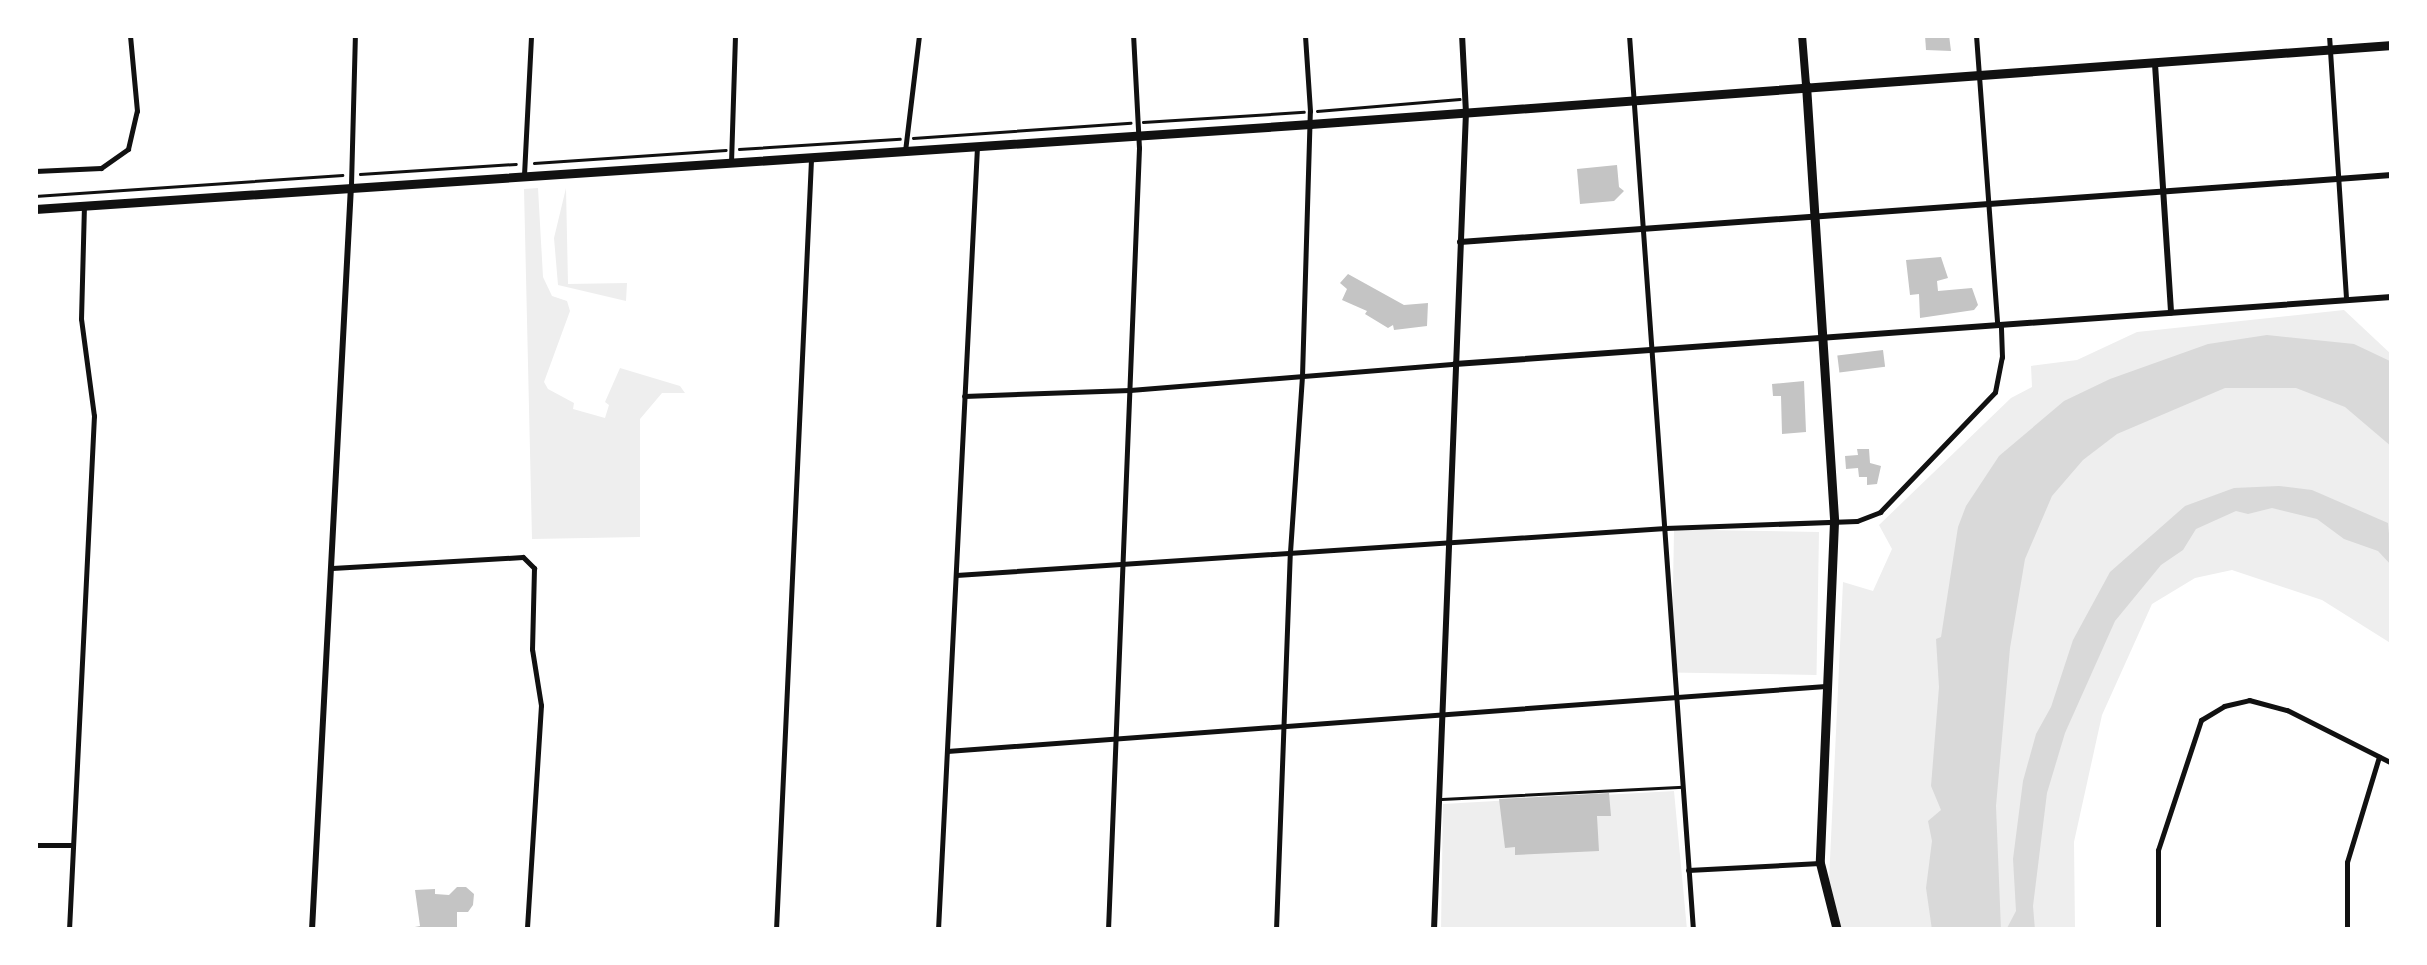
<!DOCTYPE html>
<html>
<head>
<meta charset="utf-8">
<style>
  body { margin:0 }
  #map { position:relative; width:2427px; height:965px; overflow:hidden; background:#fff; font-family:"Space Grotesk",sans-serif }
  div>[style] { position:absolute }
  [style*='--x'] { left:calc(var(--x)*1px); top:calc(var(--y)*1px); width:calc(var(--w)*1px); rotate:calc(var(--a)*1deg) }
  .green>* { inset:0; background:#eee; transform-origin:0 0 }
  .water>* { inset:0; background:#d9d9d9 }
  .building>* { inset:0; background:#c4c4c4; transform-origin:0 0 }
  .path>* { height:2.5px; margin:-1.25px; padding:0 1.25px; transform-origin:1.25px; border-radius:1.25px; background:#111 }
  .service>* { height:2.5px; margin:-1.25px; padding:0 1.25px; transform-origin:1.25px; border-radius:1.25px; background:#111 }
  .minor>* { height:5px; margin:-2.5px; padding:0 2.5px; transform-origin:2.5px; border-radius:2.5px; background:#111 }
  .tertiary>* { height:6px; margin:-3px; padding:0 3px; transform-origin:3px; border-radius:3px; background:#111 }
  .secondary>* { height:8px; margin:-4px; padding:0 4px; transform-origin:4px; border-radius:4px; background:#111 }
  .primary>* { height:9px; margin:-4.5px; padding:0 4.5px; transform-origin:4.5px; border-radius:4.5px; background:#111 }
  span { translate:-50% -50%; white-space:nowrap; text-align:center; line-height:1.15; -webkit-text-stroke:10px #fff; paint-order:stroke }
  .frame { position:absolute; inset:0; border:38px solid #fff; pointer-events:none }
</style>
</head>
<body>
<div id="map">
  <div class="green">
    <i style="clip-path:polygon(538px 188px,543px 277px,552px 296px,567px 301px,570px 311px,544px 382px,548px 389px,574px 403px,573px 409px,605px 418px,609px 405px,605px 402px,620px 368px,680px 386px,685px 393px,662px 393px,640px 419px,640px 537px,532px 539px,524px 189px)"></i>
    <i style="clip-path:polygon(566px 188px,568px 284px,627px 283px,626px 301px,558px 285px,554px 238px)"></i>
    <i style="clip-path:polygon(2344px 310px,2392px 355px,2392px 644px,2322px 600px,2232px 570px,2195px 578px,2152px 604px,2102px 715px,2074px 842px,2075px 930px,1842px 930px,1829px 881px,1843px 582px,1873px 591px,1892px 549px,1879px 525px,2011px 398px,2032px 387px,2031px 366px,2077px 360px,2137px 332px)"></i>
    <i style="left:1819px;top:532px;width:143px;height:145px;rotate:91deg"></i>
    <i style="clip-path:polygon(1674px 791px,1687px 930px,1441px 930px,1443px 804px)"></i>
  </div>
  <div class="water">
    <i style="clip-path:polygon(2267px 335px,2354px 344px,2392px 362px,2392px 447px,2345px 407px,2296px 388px,2225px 388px,2117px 434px,2083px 460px,2052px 496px,2025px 559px,2010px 648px,1996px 806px,2001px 930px,1932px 930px,1926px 888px,1932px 841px,1928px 821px,1941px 810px,1931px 786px,1939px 687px,1936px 639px,1941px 637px,1958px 527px,1966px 506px,1999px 456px,2064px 401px,2110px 379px,2208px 344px)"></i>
    <i style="clip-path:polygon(2279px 486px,2312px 490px,2388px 523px,2392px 566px,2378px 551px,2344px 539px,2317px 519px,2272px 508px,2248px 514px,2236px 511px,2196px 529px,2183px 550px,2161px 565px,2115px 621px,2065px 733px,2047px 793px,2033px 906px,2035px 930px,2006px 930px,2016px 911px,2013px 859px,2023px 781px,2036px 734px,2051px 707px,2073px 640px,2110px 572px,2185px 506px,2234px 488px)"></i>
  </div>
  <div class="building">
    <i style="clip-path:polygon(1925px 35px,1949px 35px,1951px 51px,1926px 50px)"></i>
    <i style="clip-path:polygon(1617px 165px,1619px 187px,1624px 191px,1614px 201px,1580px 204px,1577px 169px)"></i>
    <i style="clip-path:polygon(1941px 257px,1948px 278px,1937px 281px,1938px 291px,1972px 288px,1978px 305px,1974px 310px,1920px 318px,1919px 294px,1910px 295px,1906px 260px)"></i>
    <i style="clip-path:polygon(1348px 274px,1404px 305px,1428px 303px,1427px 326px,1394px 330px,1393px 325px,1388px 328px,1365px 314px,1367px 311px,1342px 300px,1347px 289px,1340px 283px)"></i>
    <i style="left:1883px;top:350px;width:17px;height:46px;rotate:83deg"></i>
    <i style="clip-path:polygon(1804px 381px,1806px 432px,1782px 434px,1781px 396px,1773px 396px,1772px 384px)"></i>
    <i style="clip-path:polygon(1857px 449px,1869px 449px,1870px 463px,1881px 466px,1877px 484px,1867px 485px,1867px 477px,1859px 477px,1858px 468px,1846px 469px,1845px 456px,1858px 455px)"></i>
    <i style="clip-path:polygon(1609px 793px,1611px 816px,1597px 816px,1599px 851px,1515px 855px,1515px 847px,1505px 848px,1499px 799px)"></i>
    <i style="clip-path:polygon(457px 887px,466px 887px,474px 894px,473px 905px,468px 912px,457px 912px,457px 930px,399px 930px,420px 926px,415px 890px,435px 889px,435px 894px,449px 895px)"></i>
  </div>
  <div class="path">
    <i style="--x:1317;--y:111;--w:143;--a:-4.8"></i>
    <i style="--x:1143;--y:122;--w:161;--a:-3.6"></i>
    <i style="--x:913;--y:138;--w:218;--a:-4"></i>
    <i style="--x:739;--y:149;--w:161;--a:-3.6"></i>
    <i style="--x:534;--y:163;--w:192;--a:-3.9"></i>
    <i style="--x:360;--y:174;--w:156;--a:-3.7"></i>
    <i style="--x:35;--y:196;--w:308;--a:-3.9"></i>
  </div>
  <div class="service">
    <i style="--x:1442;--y:799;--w:241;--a:-2.9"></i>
  </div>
  <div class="minor">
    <i style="--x:1629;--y:35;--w:897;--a:85.91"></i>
    <i style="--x:1976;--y:35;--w:290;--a:85.8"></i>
    <i style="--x:2329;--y:35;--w:265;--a:86.3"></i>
    <i style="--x:905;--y:151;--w:117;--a:-83.1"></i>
    <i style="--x:731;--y:163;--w:128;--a:-88.2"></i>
    <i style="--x:35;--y:171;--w:66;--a:-2.6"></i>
    <i style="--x:101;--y:168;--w:33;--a:-35"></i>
    <i style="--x:128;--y:149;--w:39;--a:-77"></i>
    <i style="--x:137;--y:111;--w:76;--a:-95.3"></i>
    <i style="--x:524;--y:175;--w:140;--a:-87.1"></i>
    <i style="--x:351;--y:185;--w:150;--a:-88.5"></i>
    <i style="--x:964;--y:396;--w:166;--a:-2.1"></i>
    <i style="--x:1130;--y:390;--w:326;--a:-4.6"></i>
    <i style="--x:332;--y:568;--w:191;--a:-3.3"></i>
    <i style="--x:523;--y:557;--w:16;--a:45"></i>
    <i style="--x:534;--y:568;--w:81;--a:91.4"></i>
    <i style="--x:532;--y:649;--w:57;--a:80.9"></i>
    <i style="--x:541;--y:705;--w:225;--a:93.6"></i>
    <i style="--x:956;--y:575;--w:711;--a:-3.79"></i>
    <i style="--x:1665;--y:528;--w:192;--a:-2.1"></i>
    <i style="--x:1857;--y:521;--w:25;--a:-21"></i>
    <i style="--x:1880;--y:512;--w:166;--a:-46.2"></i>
    <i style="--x:1995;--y:392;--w:36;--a:-79"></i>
    <i style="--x:2002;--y:357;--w:32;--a:-92"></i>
    <i style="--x:947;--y:751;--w:881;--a:-4.23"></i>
    <i style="--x:35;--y:845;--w:38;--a:0"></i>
    <i style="--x:1688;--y:870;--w:132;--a:-3"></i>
    <i style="--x:69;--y:930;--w:515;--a:-87.22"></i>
    <i style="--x:94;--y:416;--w:98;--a:-97.6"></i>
    <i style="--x:81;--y:319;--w:113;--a:-88.5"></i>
    <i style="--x:776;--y:930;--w:772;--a:-87.4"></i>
    <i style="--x:938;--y:930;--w:785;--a:-87.15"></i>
    <i style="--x:1108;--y:930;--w:783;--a:-87.73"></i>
    <i style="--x:1139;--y:148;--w:113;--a:-93"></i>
    <i style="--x:1276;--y:930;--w:378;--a:-87.9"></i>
    <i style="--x:1290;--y:552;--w:176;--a:-86.1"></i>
    <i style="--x:1302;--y:376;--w:265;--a:-88.3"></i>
    <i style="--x:1310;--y:111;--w:76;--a:-93.8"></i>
    <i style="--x:2158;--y:930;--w:80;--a:-90"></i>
    <i style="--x:2158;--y:850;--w:137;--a:-71.7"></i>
    <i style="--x:2201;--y:720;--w:27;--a:-31"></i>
    <i style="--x:2224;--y:706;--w:26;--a:-13"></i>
    <i style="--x:2249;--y:700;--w:39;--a:15"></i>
    <i style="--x:2287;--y:710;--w:118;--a:26.8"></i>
    <i style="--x:2347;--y:930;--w:68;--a:-90"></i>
    <i style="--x:2347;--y:862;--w:110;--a:-73.1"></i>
  </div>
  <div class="tertiary">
    <i style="--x:2155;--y:64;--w:249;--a:86.3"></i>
    <i style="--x:1460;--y:242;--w:934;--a:-4.11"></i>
    <i style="--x:1455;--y:364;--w:939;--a:-4.09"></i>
    <i style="--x:312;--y:930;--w:744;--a:-87"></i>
    <i style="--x:1434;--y:930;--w:818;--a:-87.76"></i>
    <i style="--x:1466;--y:113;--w:78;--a:-92.9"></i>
  </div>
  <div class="secondary">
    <i style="--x:1802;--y:35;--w:50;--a:85.4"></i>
  </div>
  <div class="primary">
    <i style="--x:1806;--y:85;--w:438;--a:86.3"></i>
    <i style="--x:1834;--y:522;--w:341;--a:92.4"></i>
    <i style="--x:1820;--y:863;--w:69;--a:75.8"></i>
    <i style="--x:35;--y:209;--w:1278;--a:-3.81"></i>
    <i style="--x:1310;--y:124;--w:1085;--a:-4.18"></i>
  </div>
  <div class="frame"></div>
</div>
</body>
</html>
